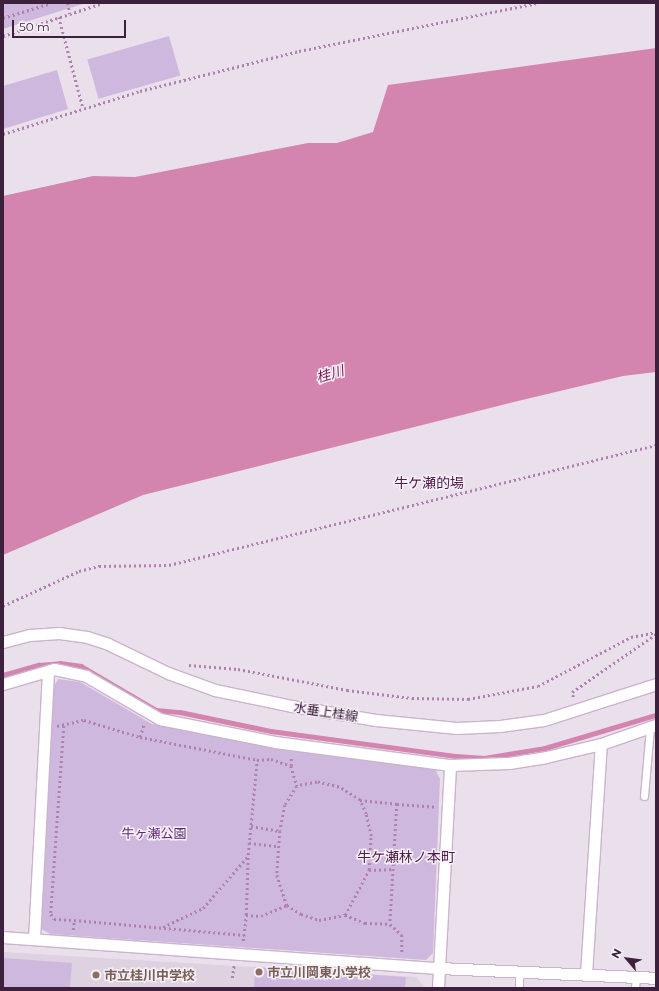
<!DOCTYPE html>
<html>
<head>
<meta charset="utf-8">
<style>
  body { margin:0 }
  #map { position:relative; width:659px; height:991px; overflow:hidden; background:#eae0ec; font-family:Montserrat,"Noto Sans JP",sans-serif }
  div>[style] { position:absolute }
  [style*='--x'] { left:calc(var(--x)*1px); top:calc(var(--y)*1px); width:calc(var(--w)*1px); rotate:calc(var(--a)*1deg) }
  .built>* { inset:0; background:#ded1e0 }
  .green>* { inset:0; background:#cfb8de; transform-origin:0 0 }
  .water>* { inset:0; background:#d485af }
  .stream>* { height:4.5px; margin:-2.25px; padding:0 2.25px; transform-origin:2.25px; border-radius:2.25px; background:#d485af }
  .path>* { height:2.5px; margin-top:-1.25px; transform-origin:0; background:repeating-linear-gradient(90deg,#b17fb1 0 2px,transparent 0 5px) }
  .roads { filter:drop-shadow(1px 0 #cbb3cc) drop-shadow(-1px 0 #cbb3cc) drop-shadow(0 1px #cbb3cc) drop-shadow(0 -1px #cbb3cc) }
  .service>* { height:7px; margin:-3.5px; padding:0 3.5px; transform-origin:3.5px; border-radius:3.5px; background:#fff }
  .minor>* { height:11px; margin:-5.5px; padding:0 5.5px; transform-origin:5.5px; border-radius:5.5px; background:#fff }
  .secondary>* { height:11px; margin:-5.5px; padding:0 5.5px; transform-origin:5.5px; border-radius:5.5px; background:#fff }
  .dots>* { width:11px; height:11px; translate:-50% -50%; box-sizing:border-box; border:2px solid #f7f1f8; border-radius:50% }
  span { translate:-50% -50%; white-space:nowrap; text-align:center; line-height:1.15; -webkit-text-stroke:3px #f7f1f8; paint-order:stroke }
  .street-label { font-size:13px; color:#3d203c }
  .park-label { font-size:13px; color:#5f2876 }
  .education-label { font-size:13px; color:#785e54; font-weight:700 }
  .left { translate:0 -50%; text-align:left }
  .water-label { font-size:14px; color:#7c184b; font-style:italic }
  .neighbourhood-label { font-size:14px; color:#501b4c }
  .frame { position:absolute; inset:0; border:4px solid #3d203c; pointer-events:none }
  .north { position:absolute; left:607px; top:939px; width:40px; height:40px; -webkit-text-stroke:3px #f7f1f8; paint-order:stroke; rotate:298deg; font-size:11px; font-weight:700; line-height:16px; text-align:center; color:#3d203c }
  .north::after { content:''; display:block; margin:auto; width:14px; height:18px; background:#3d203c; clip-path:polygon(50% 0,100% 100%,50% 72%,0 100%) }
  .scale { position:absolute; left:12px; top:20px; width:114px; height:18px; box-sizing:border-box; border:2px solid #3d203c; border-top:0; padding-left:5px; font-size:12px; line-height:14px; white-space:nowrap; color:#3d203c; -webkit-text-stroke:3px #f7f1f8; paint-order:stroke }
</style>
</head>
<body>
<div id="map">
  <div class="built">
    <i style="clip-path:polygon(3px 952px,416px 977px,426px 988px,3px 988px)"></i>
  </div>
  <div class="green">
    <i style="clip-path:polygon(3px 3px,86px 3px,3px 29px)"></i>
    <i style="left:169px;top:36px;width:41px;height:85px;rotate:74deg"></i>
    <i style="clip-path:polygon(57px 70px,68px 109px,3px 129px,3px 86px)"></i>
    <i style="clip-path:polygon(58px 679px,80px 682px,152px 724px,435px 769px,440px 779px,433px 953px,426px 960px,50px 934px,40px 928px,53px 688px)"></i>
    <i style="clip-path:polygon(3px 958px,72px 963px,70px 988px,3px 988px)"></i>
    <i style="clip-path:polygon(255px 967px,406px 977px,405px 988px,254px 988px)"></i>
  </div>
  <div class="water">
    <i style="clip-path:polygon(656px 48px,656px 372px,623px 376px,518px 401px,143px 495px,3px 555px,3px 196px,93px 176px,135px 177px,308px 143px,337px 143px,373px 132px,388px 85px)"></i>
  </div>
  <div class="stream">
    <i style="--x:3;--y:675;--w:37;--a:-16"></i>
    <i style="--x:39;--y:665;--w:21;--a:-5"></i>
    <i style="--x:60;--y:663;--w:21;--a:8"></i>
    <i style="--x:81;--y:666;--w:87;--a:30.4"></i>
    <i style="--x:156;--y:710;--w:24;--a:5"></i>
    <i style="--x:180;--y:712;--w:93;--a:11.8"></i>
    <i style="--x:271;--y:731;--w:187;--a:7.7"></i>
    <i style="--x:456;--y:756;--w:28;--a:4"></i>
    <i style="--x:484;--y:758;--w:62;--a:-9.3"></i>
    <i style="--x:545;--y:748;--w:116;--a:-16.6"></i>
  </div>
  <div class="path">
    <i style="--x:68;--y:3;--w:11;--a:80"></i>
    <i style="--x:59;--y:17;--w:94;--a:75.2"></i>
    <i style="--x:3;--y:18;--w:50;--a:-17.4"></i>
    <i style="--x:3;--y:36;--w:105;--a:-18.3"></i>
    <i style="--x:3;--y:134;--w:144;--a:-17.4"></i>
    <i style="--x:140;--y:91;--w:164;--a:-14.1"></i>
    <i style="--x:299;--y:51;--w:242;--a:-11.4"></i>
    <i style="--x:3;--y:606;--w:84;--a:-24.7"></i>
    <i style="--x:79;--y:571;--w:21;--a:-14"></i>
    <i style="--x:99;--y:566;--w:70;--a:-0.8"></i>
    <i style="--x:169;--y:565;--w:502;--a:-13.84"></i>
    <i style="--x:189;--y:665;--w:49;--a:4.7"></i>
    <i style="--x:238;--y:669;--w:111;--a:10.9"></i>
    <i style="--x:347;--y:690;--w:65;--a:7"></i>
    <i style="--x:412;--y:698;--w:56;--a:1"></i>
    <i style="--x:468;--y:699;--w:71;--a:-10.5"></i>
    <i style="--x:538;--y:686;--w:105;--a:-27.8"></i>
    <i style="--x:631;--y:637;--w:25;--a:-11"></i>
    <i style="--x:573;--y:697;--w:5;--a:-101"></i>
    <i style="--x:572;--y:692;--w:102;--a:-34.6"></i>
    <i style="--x:57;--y:726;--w:28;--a:-13"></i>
    <i style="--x:84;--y:720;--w:59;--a:16.9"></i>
    <i style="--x:140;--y:737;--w:119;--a:11.1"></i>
    <i style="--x:257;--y:760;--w:14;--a:-4"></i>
    <i style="--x:271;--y:759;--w:21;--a:19"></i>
    <i style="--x:291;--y:766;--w:21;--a:73"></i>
    <i style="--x:64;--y:726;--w:188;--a:94"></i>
    <i style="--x:51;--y:914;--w:6;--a:59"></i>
    <i style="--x:54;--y:919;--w:20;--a:3"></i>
    <i style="--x:140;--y:737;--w:14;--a:-73"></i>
    <i style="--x:291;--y:766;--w:9;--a:-90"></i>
    <i style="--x:360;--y:800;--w:37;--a:6"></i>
    <i style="--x:397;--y:804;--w:120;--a:93.3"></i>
    <i style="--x:397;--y:804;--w:39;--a:4"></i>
    <i style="--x:251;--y:826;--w:29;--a:10"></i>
    <i style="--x:249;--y:843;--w:30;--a:6"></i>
    <i style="--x:369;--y:870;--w:23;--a:-2"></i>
    <i style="--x:246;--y:915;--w:60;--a:-88.1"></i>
    <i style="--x:248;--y:855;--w:95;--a:-84.6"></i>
    <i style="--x:345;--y:915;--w:51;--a:-61.9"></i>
    <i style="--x:369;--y:870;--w:34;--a:-87"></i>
    <i style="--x:371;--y:836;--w:23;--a:-103"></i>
    <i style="--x:366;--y:814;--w:15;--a:-113"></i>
    <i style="--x:360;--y:800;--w:25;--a:-148"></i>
    <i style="--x:339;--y:787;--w:23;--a:-167"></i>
    <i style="--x:317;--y:782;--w:20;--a:169"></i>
    <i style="--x:297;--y:786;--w:22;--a:122"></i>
    <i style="--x:285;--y:805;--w:26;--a:101"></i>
    <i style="--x:280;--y:831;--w:44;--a:93.9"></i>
    <i style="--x:277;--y:875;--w:32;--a:72"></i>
    <i style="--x:287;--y:905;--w:17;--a:33"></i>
    <i style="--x:301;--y:914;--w:19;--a:18"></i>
    <i style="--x:319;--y:920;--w:26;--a:-11"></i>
    <i style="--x:345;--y:915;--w:22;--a:22"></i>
    <i style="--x:365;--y:923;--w:25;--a:2"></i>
    <i style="--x:390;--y:924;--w:16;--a:43"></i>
    <i style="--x:402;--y:935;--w:18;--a:90"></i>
    <i style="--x:163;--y:927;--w:44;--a:-25.4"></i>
    <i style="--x:203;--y:908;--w:69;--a:-49.1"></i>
    <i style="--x:73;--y:930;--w:10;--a:-84"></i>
    <i style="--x:74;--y:920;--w:171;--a:5"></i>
    <i style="--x:243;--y:941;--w:26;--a:-83"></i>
    <i style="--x:246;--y:915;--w:15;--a:4"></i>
    <i style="--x:261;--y:916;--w:28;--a:-23"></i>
    <i style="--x:232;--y:978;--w:13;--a:-81"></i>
  </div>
  <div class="roads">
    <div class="service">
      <i style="--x:644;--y:796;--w:68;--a:-85"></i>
      <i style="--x:519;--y:988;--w:17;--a:-90"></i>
      <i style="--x:635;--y:988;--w:11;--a:-85"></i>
    </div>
    <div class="minor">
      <i style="--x:3;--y:684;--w:53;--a:-16.4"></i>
      <i style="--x:54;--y:669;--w:33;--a:12"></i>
      <i style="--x:86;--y:676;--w:86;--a:30.2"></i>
      <i style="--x:160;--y:719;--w:117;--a:11.3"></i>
      <i style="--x:275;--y:742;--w:177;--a:7.5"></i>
      <i style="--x:450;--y:765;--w:59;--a:-1.9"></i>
      <i style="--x:509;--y:763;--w:37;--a:-9"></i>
      <i style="--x:546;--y:757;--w:57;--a:-13.3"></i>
      <i style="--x:601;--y:744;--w:58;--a:-19.1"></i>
      <i style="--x:3;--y:937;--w:437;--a:4.1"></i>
      <i style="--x:439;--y:968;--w:217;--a:2.6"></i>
      <i style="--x:34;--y:939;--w:268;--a:-87"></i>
      <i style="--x:586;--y:974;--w:230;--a:-86.3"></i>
      <i style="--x:438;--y:988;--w:223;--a:-86.9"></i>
    </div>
    <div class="secondary">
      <i style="--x:3;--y:642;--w:28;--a:-15"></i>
      <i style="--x:30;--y:635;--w:29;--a:-4"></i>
      <i style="--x:59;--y:633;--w:28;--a:8"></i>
      <i style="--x:87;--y:637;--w:22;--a:18"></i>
      <i style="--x:108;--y:644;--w:67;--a:25.8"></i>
      <i style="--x:168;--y:673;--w:50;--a:19.9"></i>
      <i style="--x:215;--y:690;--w:79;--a:11.7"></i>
      <i style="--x:292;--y:706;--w:85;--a:9.5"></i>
      <i style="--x:376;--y:720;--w:81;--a:5.6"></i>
      <i style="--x:457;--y:728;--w:43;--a:-2.7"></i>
      <i style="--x:500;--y:726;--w:44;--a:-7.8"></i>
      <i style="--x:544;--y:720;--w:118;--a:-17.8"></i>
    </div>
  </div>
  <div class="dots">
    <i style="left:259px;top:972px;background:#8d6e63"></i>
    <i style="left:96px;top:975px;background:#8d6e63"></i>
  </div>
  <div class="street-label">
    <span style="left:326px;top:712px;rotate:9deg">水垂上桂線</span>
  </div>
  <div class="park-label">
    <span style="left:154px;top:833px">牛ヶ瀬公園</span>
  </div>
  <div class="education-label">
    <span class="left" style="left:267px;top:972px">市立川岡東小学校</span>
    <span class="left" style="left:104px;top:975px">市立桂川中学校</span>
  </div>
  <div class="water-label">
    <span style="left:330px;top:374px;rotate:-17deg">桂川</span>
  </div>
  <div class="neighbourhood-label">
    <span style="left:429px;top:483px">牛ケ瀬的場</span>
    <span style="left:406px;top:857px">牛ケ瀬林ノ本町</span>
  </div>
  <div class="frame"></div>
  <div class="north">N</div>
  <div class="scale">50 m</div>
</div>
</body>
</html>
